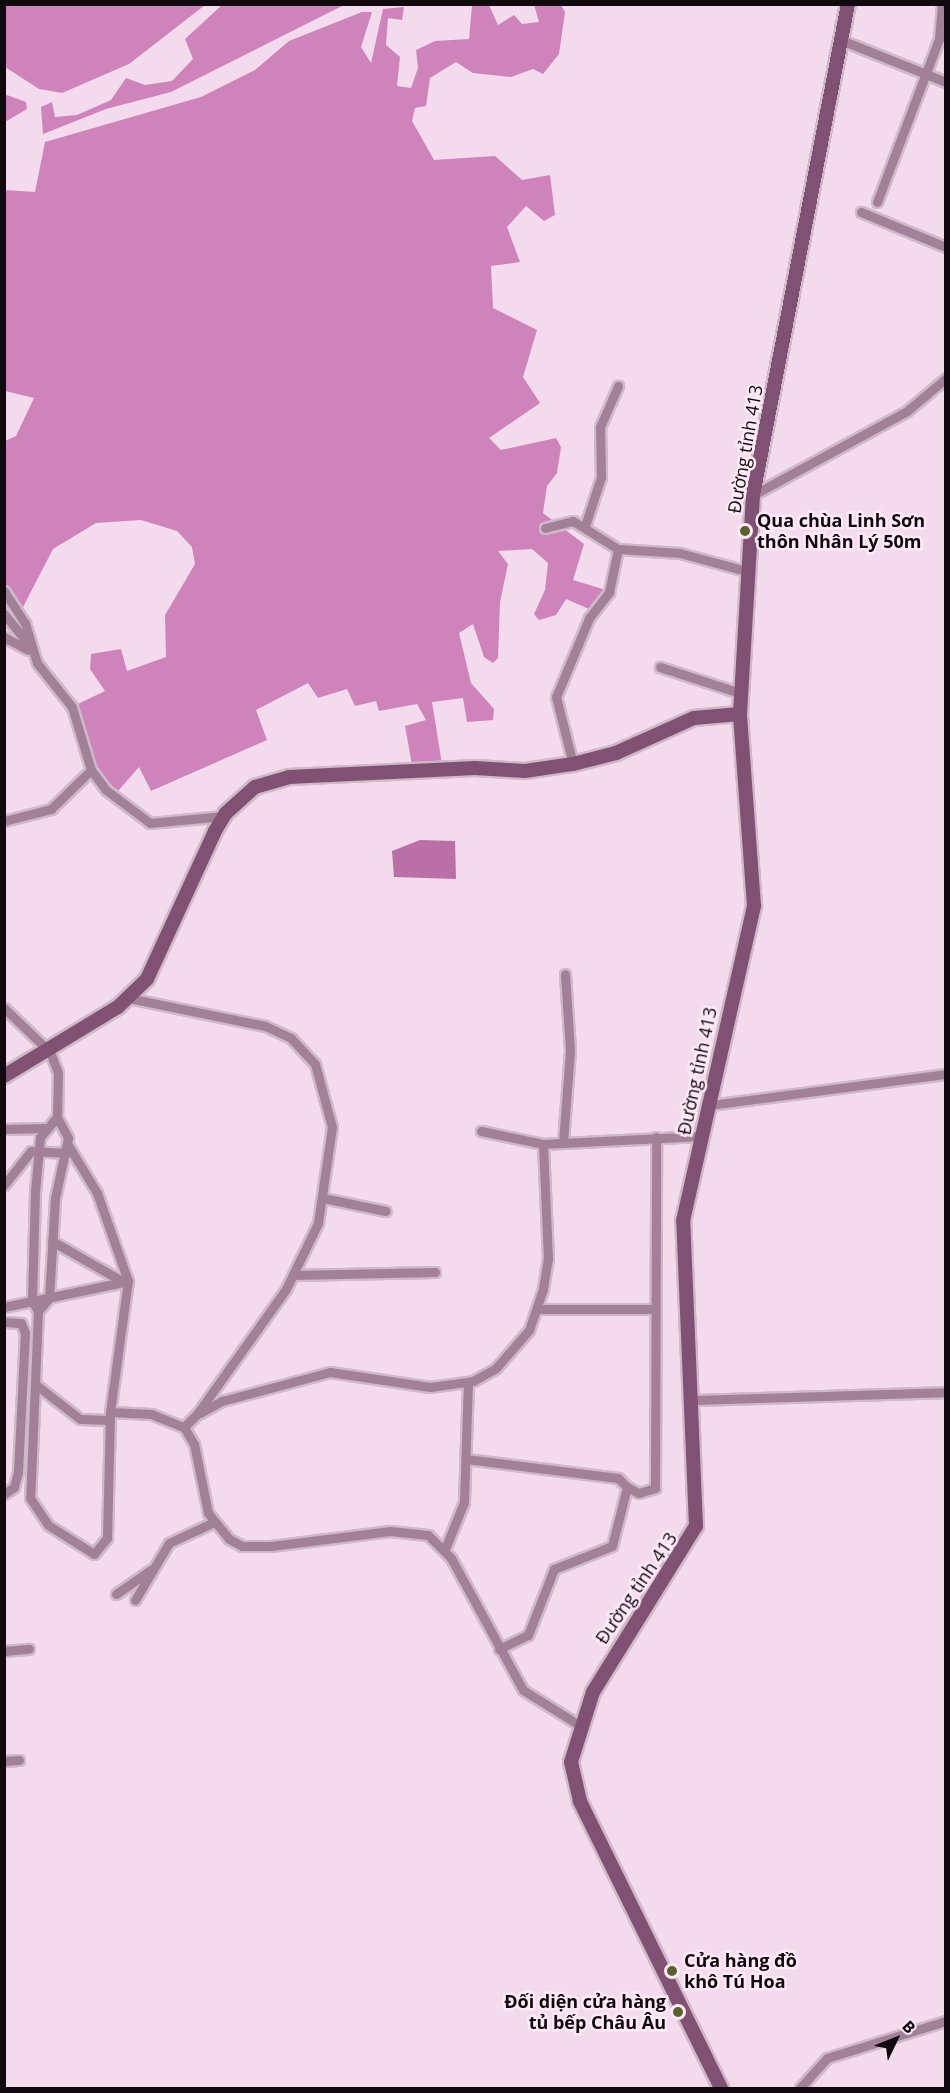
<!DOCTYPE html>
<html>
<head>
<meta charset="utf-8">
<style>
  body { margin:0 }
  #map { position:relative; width:950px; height:2093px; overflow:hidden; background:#f3daec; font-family:"Open Sans",sans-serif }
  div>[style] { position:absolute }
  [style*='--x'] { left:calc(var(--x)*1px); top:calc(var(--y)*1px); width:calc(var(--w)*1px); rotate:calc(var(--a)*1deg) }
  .forest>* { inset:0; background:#cf83bb }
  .water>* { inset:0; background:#ba70a7 }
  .roads { filter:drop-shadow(2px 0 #cfb9c8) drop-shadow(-2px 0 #cfb9c8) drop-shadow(0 2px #cfb9c8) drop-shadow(0 -2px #cfb9c8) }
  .street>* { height:9px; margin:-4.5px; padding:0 4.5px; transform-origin:4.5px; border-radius:4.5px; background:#a28198 }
  .secondary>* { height:14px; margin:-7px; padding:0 7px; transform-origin:7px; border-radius:7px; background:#815174 }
  .dots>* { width:16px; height:16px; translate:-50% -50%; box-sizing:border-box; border:3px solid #fee9f7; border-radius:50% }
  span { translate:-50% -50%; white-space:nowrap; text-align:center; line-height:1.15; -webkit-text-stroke:5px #fee9f7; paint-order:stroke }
  .street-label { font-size:18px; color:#10090e }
  .poi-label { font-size:18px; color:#10090e; font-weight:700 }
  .left { translate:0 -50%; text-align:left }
  .right { translate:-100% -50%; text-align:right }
  .frame { position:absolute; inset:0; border:6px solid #10090e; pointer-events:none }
  .north { position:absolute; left:866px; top:2009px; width:60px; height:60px; -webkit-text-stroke:4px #fee9f7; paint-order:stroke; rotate:47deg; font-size:16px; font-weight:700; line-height:24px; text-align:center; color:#10090e }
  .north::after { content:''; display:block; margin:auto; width:21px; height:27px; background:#10090e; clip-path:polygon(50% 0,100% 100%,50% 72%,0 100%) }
</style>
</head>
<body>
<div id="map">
  <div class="forest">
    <i style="clip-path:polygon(4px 5px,5px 4px,205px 5px,129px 64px,62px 93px,39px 89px,5px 67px)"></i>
    <i style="clip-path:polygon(222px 5px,344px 5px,171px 92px,106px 109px,43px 134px,41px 107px,52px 102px,55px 117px,77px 115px,111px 100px,126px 78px,145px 85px,172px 81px,193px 59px,185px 39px)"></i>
    <i style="clip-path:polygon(472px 5px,489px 5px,498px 25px,514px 15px,522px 24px,539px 22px,534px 5px,561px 5px,565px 12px,559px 54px,543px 74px,533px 69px,511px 77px,473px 73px,456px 62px,430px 78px,426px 106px,415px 108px,412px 121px,434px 160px,495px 156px,522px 180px,550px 175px,555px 215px,544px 221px,526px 206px,507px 227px,520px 262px,491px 266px,493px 308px,537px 330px,523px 377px,540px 403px,489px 438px,501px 450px,556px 438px,561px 447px,557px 473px,547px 486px,543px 513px,584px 544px,573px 580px,606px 590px,606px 597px,589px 609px,566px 599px,556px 615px,539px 620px,534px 614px,545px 590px,548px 563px,532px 549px,498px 551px,508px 564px,500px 602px,498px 658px,493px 663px,484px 657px,473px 624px,459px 633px,471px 683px,494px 709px,493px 720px,467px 722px,463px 698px,432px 702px,442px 764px,412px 765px,405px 726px,426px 720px,417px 704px,379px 711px,376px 701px,355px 706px,347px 689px,318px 698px,308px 683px,256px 710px,267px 740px,151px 791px,139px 767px,118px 791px,111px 789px,97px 767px,78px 704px,105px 691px,90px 669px,91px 654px,121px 649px,127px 671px,166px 657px,165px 615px,195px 564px,192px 547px,177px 531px,141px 520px,96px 523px,53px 549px,22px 609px,5px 587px,5px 441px,16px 436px,34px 398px,5px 391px,4px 185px,5px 190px,35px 192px,45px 142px,201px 97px,255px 70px,289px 41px,362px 12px,372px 12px,361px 47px,371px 63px,383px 9px,404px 7px,402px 20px,388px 18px,386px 45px,400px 57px,397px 86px,411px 88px,418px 68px,416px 50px,435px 41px,469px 39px)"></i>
    <i style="clip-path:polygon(4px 94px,26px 102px,27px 109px,5px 122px)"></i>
  </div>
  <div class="water">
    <i style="clip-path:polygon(420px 840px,455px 841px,456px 879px,394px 877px,392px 851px)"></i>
  </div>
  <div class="roads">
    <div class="street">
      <i style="--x:841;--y:40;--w:113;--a:21.8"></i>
      <i style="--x:877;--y:202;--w:174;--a:-69.2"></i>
      <i style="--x:939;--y:39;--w:35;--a:-85"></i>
      <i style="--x:861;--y:212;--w:92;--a:22.4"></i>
      <i style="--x:753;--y:495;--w:175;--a:-28.6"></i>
      <i style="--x:907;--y:411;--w:51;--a:-40.2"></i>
      <i style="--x:585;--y:526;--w:52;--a:-71.9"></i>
      <i style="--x:601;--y:477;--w:50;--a:-91.1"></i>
      <i style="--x:600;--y:427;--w:45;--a:-66.3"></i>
      <i style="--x:545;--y:528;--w:29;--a:-14"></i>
      <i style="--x:573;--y:521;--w:53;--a:31.9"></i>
      <i style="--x:618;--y:549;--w:62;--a:3.7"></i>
      <i style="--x:680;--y:553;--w:68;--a:15.3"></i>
      <i style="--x:4;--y:591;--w:38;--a:57"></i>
      <i style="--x:25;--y:623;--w:42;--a:73.3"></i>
      <i style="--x:37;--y:663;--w:56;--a:51.5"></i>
      <i style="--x:72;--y:707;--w:66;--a:73.2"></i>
      <i style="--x:91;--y:770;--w:25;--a:53"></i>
      <i style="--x:106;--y:790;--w:55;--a:36.9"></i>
      <i style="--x:150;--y:823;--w:74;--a:-5.4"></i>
      <i style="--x:4;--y:614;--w:43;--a:50.7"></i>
      <i style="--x:4;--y:637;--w:27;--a:28"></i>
      <i style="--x:660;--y:667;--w:84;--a:18"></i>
      <i style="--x:573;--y:764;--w:69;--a:-104.2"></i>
      <i style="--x:556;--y:697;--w:86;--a:-67.3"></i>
      <i style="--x:589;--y:618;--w:33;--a:-52"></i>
      <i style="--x:609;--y:592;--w:44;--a:-78.2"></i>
      <i style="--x:4;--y:821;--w:49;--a:-14.3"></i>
      <i style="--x:51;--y:809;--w:56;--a:-44.3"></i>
      <i style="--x:4;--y:1008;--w:64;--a:43.7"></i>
      <i style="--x:50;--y:1052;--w:22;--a:69"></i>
      <i style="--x:58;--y:1073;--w:44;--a:91.3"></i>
      <i style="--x:57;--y:1117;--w:24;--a:62"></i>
      <i style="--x:68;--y:1138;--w:61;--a:102.2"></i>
      <i style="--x:55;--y:1198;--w:100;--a:93.4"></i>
      <i style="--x:49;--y:1298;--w:17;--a:130"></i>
      <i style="--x:710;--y:1105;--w:238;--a:-7.5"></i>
      <i style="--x:57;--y:1117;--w:26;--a:130"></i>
      <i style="--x:40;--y:1137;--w:55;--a:95.2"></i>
      <i style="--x:35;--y:1192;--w:109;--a:91.6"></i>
      <i style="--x:32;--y:1301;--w:12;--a:59"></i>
      <i style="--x:38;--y:1311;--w:187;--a:92.4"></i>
      <i style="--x:30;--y:1498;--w:32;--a:56"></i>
      <i style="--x:48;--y:1525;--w:54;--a:32.2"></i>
      <i style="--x:94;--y:1554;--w:21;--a:-51"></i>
      <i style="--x:107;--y:1538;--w:126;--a:-88.6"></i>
      <i style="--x:110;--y:1412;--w:132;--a:-82.2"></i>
      <i style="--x:128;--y:1281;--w:93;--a:-109.4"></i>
      <i style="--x:97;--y:1193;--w:56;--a:-121.1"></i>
      <i style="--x:4;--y:1129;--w:42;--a:-1.4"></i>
      <i style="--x:481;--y:1131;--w:63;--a:11.8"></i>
      <i style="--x:543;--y:1144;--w:159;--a:-2.9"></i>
      <i style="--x:563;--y:1142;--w:92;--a:-85.6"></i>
      <i style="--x:570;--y:1050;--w:76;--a:-93.8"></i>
      <i style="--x:4;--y:1185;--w:43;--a:-51.5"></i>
      <i style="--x:31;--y:1151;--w:36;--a:3"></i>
      <i style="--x:323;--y:1198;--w:64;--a:11.7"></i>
      <i style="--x:52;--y:1241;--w:78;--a:29.8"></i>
      <i style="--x:294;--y:1275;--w:141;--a:-1.2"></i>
      <i style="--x:4;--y:1307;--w:127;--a:-11.8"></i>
      <i style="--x:537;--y:1309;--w:115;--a:0"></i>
      <i style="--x:4;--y:1322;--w:17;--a:3"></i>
      <i style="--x:21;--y:1323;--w:11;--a:68"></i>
      <i style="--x:25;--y:1333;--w:139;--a:92.9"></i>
      <i style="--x:18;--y:1472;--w:16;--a:105"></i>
      <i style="--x:14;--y:1487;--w:12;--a:145"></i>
      <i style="--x:35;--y:1384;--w:57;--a:37.9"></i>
      <i style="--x:80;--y:1419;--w:29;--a:2"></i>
      <i style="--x:692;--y:1400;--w:254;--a:-1.8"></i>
      <i style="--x:110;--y:1412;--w:41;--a:2.8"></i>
      <i style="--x:151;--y:1414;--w:35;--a:22"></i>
      <i style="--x:184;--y:1427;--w:18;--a:-45"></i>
      <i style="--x:197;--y:1414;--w:153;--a:-54.5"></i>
      <i style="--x:286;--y:1289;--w:73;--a:-64.1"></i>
      <i style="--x:318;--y:1223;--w:97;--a:-81.7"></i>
      <i style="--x:332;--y:1127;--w:65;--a:-105.1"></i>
      <i style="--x:315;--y:1064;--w:35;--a:-133"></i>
      <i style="--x:291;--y:1038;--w:29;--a:-155"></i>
      <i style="--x:265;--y:1026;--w:139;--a:-168.4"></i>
      <i style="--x:200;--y:1413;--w:25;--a:-29"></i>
      <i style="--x:222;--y:1401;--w:112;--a:-15"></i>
      <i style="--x:330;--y:1372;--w:101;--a:8.5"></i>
      <i style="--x:430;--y:1387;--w:43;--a:-7.9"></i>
      <i style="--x:473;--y:1381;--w:26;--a:-29"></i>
      <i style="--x:496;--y:1368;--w:50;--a:-49"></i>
      <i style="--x:529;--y:1330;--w:43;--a:-71.1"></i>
      <i style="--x:543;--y:1289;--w:30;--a:-81"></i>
      <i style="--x:548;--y:1259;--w:115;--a:-92.5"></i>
      <i style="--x:184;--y:1427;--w:20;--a:60"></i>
      <i style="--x:194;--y:1444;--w:70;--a:78.5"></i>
      <i style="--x:208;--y:1513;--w:33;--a:51"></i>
      <i style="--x:229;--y:1539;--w:15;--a:28"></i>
      <i style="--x:242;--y:1546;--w:29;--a:0"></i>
      <i style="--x:271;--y:1546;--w:120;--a:-7.2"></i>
      <i style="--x:390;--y:1531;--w:38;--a:6"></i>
      <i style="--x:428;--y:1535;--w:33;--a:45"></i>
      <i style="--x:451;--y:1558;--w:150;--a:61.4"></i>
      <i style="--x:523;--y:1690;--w:66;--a:32"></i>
      <i style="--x:466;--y:1459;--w:153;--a:7.1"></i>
      <i style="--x:618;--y:1478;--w:13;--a:45"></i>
      <i style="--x:445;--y:1549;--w:51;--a:-68"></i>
      <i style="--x:464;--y:1502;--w:120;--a:-88.1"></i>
      <i style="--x:116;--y:1594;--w:44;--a:-34.8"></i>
      <i style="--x:135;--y:1600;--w:66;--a:-59.2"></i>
      <i style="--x:169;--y:1543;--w:50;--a:-25"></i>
      <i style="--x:499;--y:1649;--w:32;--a:-26"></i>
      <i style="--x:528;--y:1635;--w:71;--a:-68.5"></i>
      <i style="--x:554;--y:1569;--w:62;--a:-21.6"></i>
      <i style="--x:612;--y:1546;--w:61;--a:-75.7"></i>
      <i style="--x:627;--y:1487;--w:13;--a:27"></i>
      <i style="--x:639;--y:1493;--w:17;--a:-17"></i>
      <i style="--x:655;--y:1488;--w:351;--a:-89.8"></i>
      <i style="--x:4;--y:1651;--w:25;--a:-5"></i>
      <i style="--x:4;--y:1761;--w:15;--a:-4"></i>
      <i style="--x:800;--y:2088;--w:40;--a:-48"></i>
      <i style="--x:827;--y:2058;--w:125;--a:-17.3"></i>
    </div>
    <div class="secondary">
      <i style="--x:4;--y:1076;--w:133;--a:-31.2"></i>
      <i style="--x:118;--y:1007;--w:40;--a:-44"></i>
      <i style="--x:147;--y:979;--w:163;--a:-65.3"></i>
      <i style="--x:215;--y:831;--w:21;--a:-59"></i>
      <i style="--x:226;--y:813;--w:39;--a:-42"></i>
      <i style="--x:255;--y:787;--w:35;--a:-16"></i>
      <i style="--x:289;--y:777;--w:186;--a:-2.8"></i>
      <i style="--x:475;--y:768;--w:50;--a:3.4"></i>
      <i style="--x:525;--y:771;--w:49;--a:-8.3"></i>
      <i style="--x:573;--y:764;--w:44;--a:-14.3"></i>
      <i style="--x:616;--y:753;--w:85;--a:-24.2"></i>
      <i style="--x:694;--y:718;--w:46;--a:-5"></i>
      <i style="--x:721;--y:2088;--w:320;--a:-116.2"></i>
      <i style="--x:580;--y:1801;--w:40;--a:-103"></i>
      <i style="--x:571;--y:1762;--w:73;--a:-72.6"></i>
      <i style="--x:593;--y:1692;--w:195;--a:-58.2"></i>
      <i style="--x:696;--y:1526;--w:305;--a:-92.4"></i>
      <i style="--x:683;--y:1221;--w:323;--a:-77.3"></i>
      <i style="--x:754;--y:906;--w:193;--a:-94.2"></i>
      <i style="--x:740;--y:714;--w:219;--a:-86.6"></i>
      <i style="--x:753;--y:495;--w:500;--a:-79.05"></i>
    </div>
  </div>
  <div class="dots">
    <i style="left:745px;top:531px;background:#595f2d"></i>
    <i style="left:672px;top:1971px;background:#595f2d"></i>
    <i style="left:678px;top:2012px;background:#595f2d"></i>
  </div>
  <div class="street-label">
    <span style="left:745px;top:449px;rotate:-80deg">Đường tỉnh 413</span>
    <span style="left:697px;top:1071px;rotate:-78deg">Đường tỉnh 413</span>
    <span style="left:636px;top:1588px;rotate:-56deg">Đường tỉnh 413</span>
  </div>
  <div class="poi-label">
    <span class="left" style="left:757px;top:531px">Qua chùa Linh Sơn<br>thôn Nhân Lý 50m</span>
    <span class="left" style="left:684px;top:1971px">Cửa hàng đồ<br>khô Tú Hoa</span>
    <span class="right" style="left:666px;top:2012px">Đối diện cửa hàng<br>tủ bếp Châu Âu</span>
  </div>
  <div class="frame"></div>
  <div class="north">B</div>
</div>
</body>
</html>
